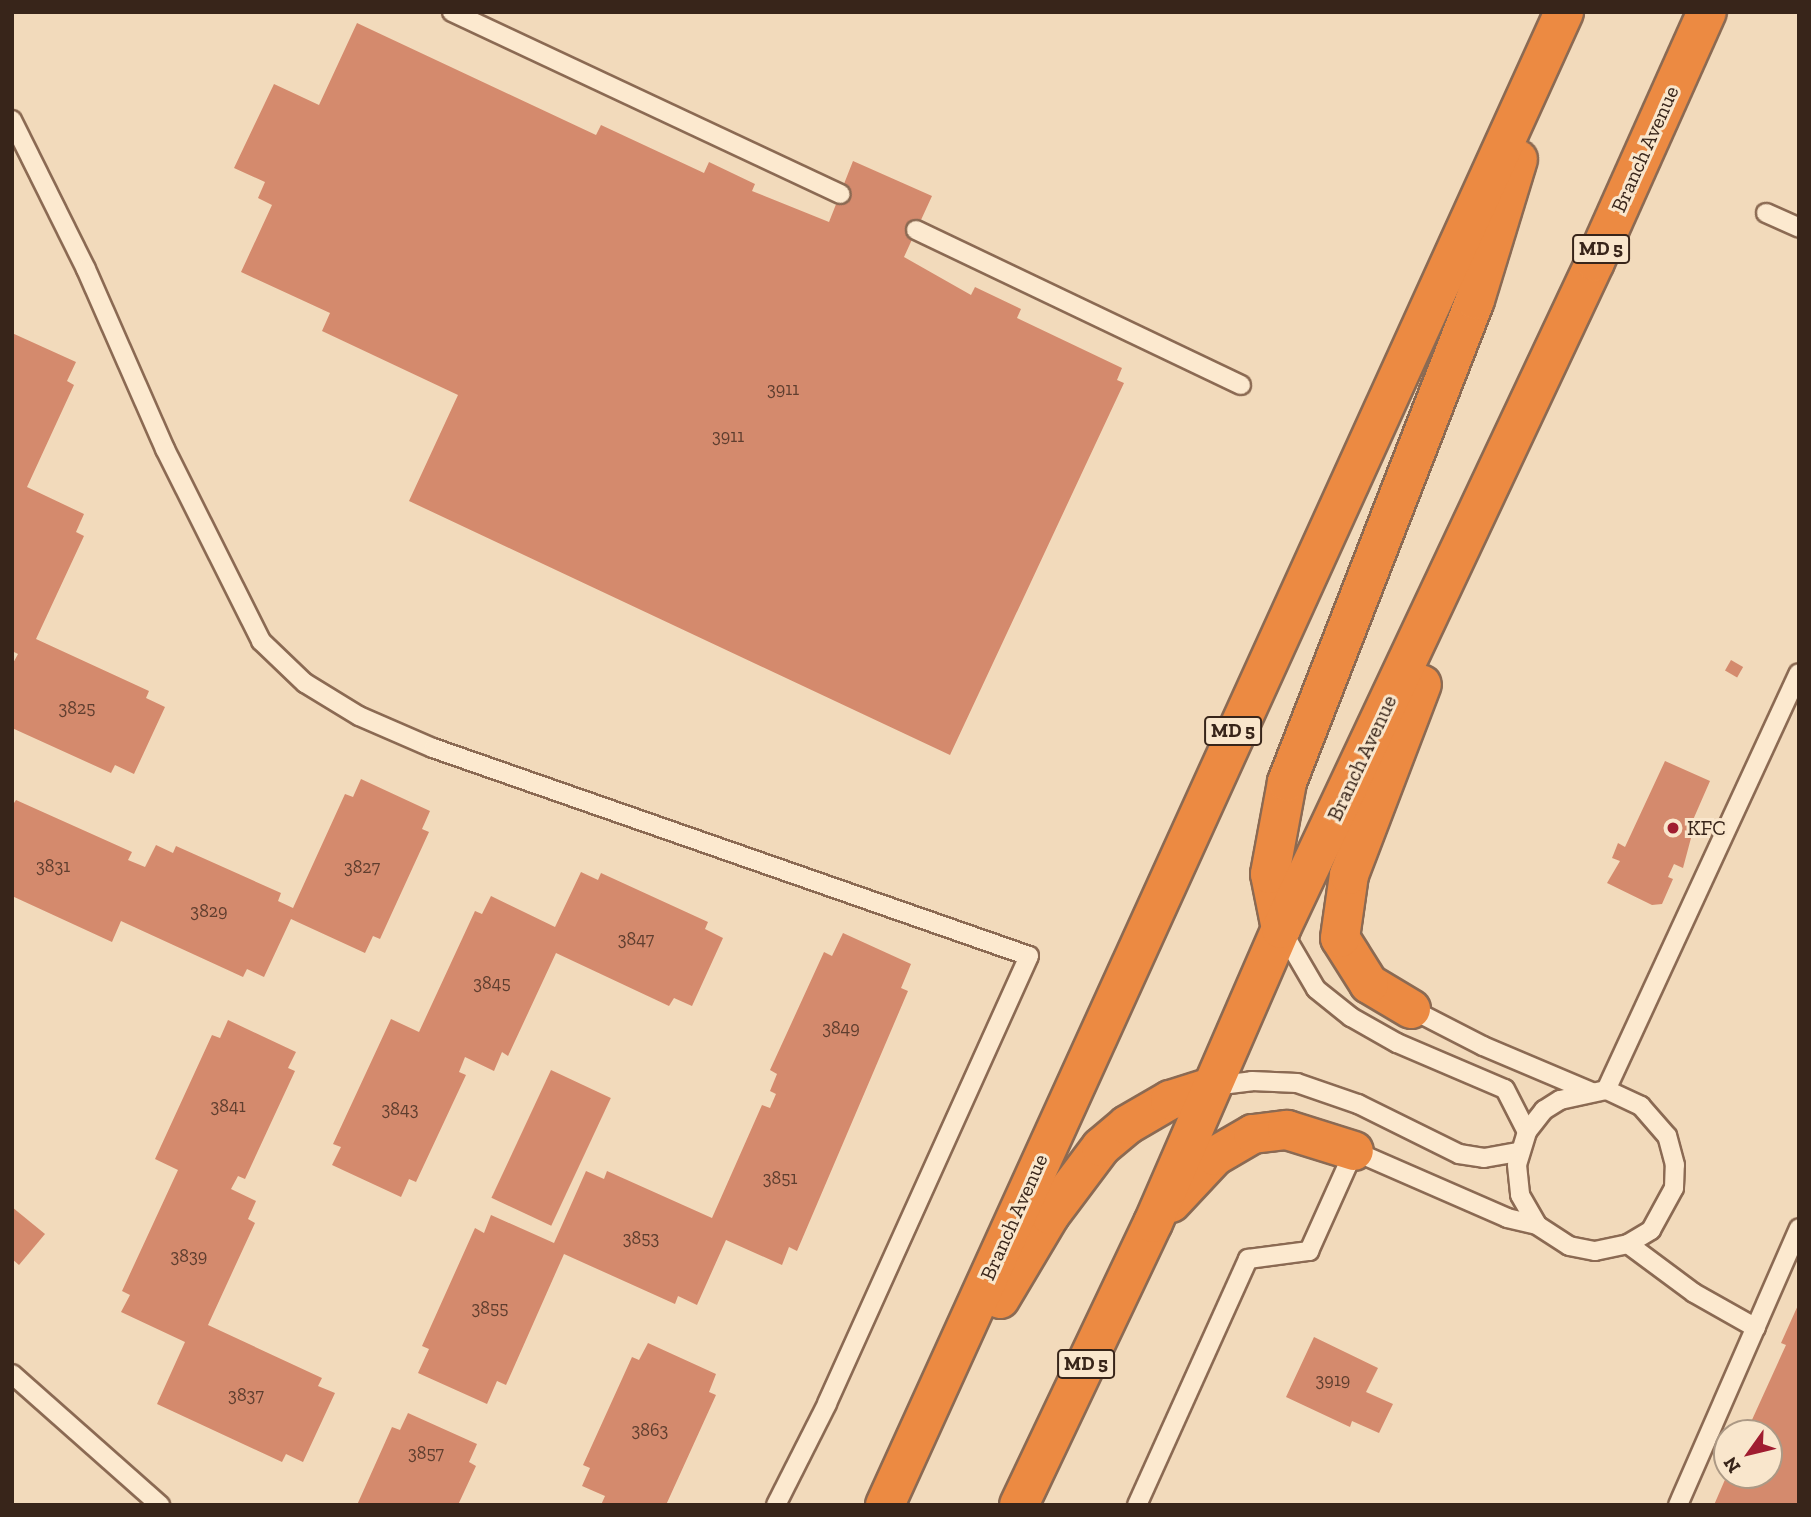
<!DOCTYPE html>
<html>
<head>
<meta charset="utf-8">
<style>
  body { margin:0 }
  #map { position:relative; width:1811px; height:1517px; overflow:hidden; background:#f2dabb; font-family:"Zilla Slab",serif }
  div>[style] { position:absolute }
  [style*='--x'] { left:calc(var(--x)*1px); top:calc(var(--y)*1px); width:calc(var(--w)*1px); rotate:calc(var(--a)*1deg) }
  .building>* { inset:0; background:#d48a6d; transform-origin:0 0 }
  .roads { filter:drop-shadow(2px 0 #8b6a53) drop-shadow(-2px 0 #8b6a53) drop-shadow(0 2px #8b6a53) drop-shadow(0 -2px #8b6a53) }
  .lane>* { height:18px; margin:-9px; padding:0 9px; transform-origin:9px; border-radius:9px; background:#fce9cf }
  .highway>* { height:38px; margin:-19px; padding:0 19px; transform-origin:19px; border-radius:19px; background:#ec8a42 }
  .dots>* { width:19px; height:19px; translate:-50% -50%; box-sizing:border-box; border:4px solid #f9e6cc; border-radius:50% }
  span { translate:-50% -50%; white-space:nowrap; text-align:center; line-height:1.15; -webkit-text-stroke:6px #f9e6cc; paint-order:stroke }
  .number-label { font-size:18px; color:#5f3e2f }
  .number-label span { -webkit-text-stroke-width:0 }
  .shield-label span { padding:2px 5px; background:#f9e6cc; border:2px solid; border-radius:5px; -webkit-text-stroke-width:0 }
  .shield-label { font-size:19px; color:#38251a; font-weight:700 }
  .street-label { font-size:21px; color:#38251a }
  .poi-label { font-size:21px; color:#38251a }
  .left { translate:0 -50%; text-align:left }
  .frame { position:absolute; inset:0; border:14px solid #38251a; pointer-events:none }
  .north { position:absolute; left:1713px; top:1419px; width:70px; height:70px; box-sizing:border-box; background:#f9e6cc; border:2px solid #ac9985; border-radius:50%; rotate:236deg; font-size:19px; font-weight:700; line-height:28px; text-align:center; color:#38251a }
  .north::after { content:''; display:block; margin:auto; width:24px; height:32px; background:#a01d30; clip-path:polygon(50% 0,100% 100%,50% 72%,0 100%) }
</style>
</head>
<body>
<div id="map">
  <div class="building">
    <i style="clip-path:polygon(357px 23px,596px 135px,601px 125px,704px 173px,709px 162px,755px 184px,752px 191px,829px 222px,853px 161px,932px 196px,904px 257px,971px 295px,975px 287px,1021px 309px,1017px 318px,1122px 368px,1117px 380px,1124px 383px,950px 755px,409px 501px,458px 395px,322px 331px,330px 313px,241px 272px,272px 205px,258px 198px,265px 182px,234px 168px,274px 84px,319px 105px)"></i>
    <i style="clip-path:polygon(12px 333px,76px 362px,67px 381px,74px 385px,27px 487px,84px 514px,76px 532px,84px 536px,36px 639px,149px 691px,146px 698px,165px 707px,134px 774px,115px 765px,111px 773px,12px 728px,12px 665px,18px 654px,12px 651px)"></i>
    <i style="left:1731px;top:660px;width:14px;height:12px;rotate:30deg"></i>
    <i style="clip-path:polygon(1665px 761px,1710px 781px,1686px 836px,1691px 838px,1683px 868px,1674px 864px,1668px 877px,1673px 879px,1662px 904px,1652px 905px,1607px 883px,1620px 861px,1612px 858px,1618px 843px,1625px 847px)"></i>
    <i style="clip-path:polygon(361px 779px,430px 811px,422px 829px,429px 832px,380px 939px,373px 936px,365px 953px,291px 919px,264px 977px,247px 969px,243px 977px,121px 921px,112px 942px,12px 896px,12px 806px,16px 800px,132px 852px,128px 860px,145px 867px,156px 845px,173px 853px,176px 846px,281px 893px,278px 901px,293px 908px,345px 794px,353px 797px)"></i>
    <i style="clip-path:polygon(581px 872px,598px 880px,601px 873px,708px 922px,705px 929px,723px 938px,692px 1006px,674px 998px,669px 1006px,556px 953px,508px 1056px,502px 1052px,494px 1071px,465px 1057px,459px 1072px,466px 1075px,416px 1182px,409px 1179px,401px 1197px,332px 1165px,341px 1147px,333px 1144px,391px 1019px,419px 1032px,475px 911px,482px 914px,491px 896px,555px 927px)"></i>
    <i style="clip-path:polygon(843px 933px,911px 964px,901px 988px,908px 991px,797px 1251px,789px 1247px,782px 1265px,726px 1240px,697px 1305px,678px 1296px,675px 1304px,564px 1254px,506px 1385px,497px 1381px,487px 1404px,418px 1373px,429px 1349px,422px 1346px,475px 1228px,484px 1233px,491px 1215px,554px 1243px,586px 1171px,604px 1179px,607px 1171px,712px 1218px,762px 1105px,770px 1108px,776px 1094px,770px 1091px,777px 1074px,770px 1070px,824px 952px,832px 956px)"></i>
    <i style="clip-path:polygon(228px 1020px,296px 1052px,288px 1068px,295px 1071px,245px 1179px,238px 1176px,231px 1189px,256px 1201px,248px 1219px,255px 1223px,208px 1325px,322px 1378px,318px 1386px,335px 1393px,303px 1462px,286px 1454px,282px 1462px,157px 1404px,185px 1342px,121px 1312px,130px 1295px,122px 1291px,178px 1170px,155px 1159px,212px 1035px,220px 1038px)"></i>
    <i style="left:551px;top:1070px;width:66px;height:141px;rotate:25deg"></i>
    <i style="clip-path:polygon(12px 1207px,45px 1234px,19px 1265px,12px 1259px)"></i>
    <i style="clip-path:polygon(1799px 1303px,1799px 1505px,1714px 1505px,1727px 1475px,1769px 1475px,1769px 1433px,1746px 1433px,1786px 1345px,1781px 1343px)"></i>
    <i style="clip-path:polygon(1314px 1337px,1378px 1368px,1366px 1392px,1393px 1404px,1379px 1433px,1352px 1421px,1350px 1427px,1286px 1397px)"></i>
    <i style="clip-path:polygon(648px 1343px,716px 1374px,709px 1392px,716px 1395px,666px 1505px,601px 1505px,605px 1496px,582px 1486px,590px 1468px,583px 1465px,632px 1357px,639px 1360px)"></i>
    <i style="clip-path:polygon(408px 1413px,477px 1444px,469px 1462px,476px 1466px,458px 1505px,357px 1505px,392px 1427px,400px 1430px)"></i>
  </div>
  <div class="roads">
    <div class="lane">
      <i style="--x:452;--y:12;--w:429;--a:25.1"></i>
      <i style="--x:12;--y:120;--w:166;--a:63.6"></i>
      <i style="--x:86;--y:269;--w:197;--a:66.3"></i>
      <i style="--x:165;--y:449;--w:215;--a:63.4"></i>
      <i style="--x:261;--y:641;--w:61;--a:43.7"></i>
      <i style="--x:305;--y:683;--w:63;--a:31.4"></i>
      <i style="--x:359;--y:716;--w:81;--a:23.4"></i>
      <i style="--x:433;--y:748;--w:631;--a:19.24"></i>
      <i style="--x:1029;--y:956;--w:491;--a:114.3"></i>
      <i style="--x:827;--y:1404;--w:113;--a:116.8"></i>
      <i style="--x:1766;--y:213;--w:36;--a:24"></i>
      <i style="--x:916;--y:230;--w:360;--a:25.5"></i>
      <i style="--x:1281;--y:929;--w:69;--a:59.7"></i>
      <i style="--x:1316;--y:989;--w:45;--a:38.7"></i>
      <i style="--x:1351;--y:1017;--w:53;--a:29.5"></i>
      <i style="--x:1397;--y:1043;--w:117;--a:23.1"></i>
      <i style="--x:1505;--y:1089;--w:48;--a:62.9"></i>
      <i style="--x:1411;--y:1009;--w:81;--a:27.2"></i>
      <i style="--x:1483;--y:1046;--w:118;--a:22.9"></i>
      <i style="--x:1213;--y:1086;--w:39;--a:-7"></i>
      <i style="--x:1252;--y:1081;--w:45;--a:2.5"></i>
      <i style="--x:1297;--y:1083;--w:65;--a:19"></i>
      <i style="--x:1358;--y:1104;--w:113;--a:26.3"></i>
      <i style="--x:1459;--y:1154;--w:25;--a:9"></i>
      <i style="--x:1484;--y:1158;--w:35;--a:-10"></i>
      <i style="--x:1606;--y:1090;--w:459;--a:-65.2"></i>
      <i style="--x:1628;--y:1244;--w:82;--a:36.6"></i>
      <i style="--x:1694;--y:1293;--w:71;--a:29.4"></i>
      <i style="--x:12;--y:1374;--w:198;--a:41.5"></i>
      <i style="--x:1137;--y:1505;--w:270;--a:-65.7"></i>
      <i style="--x:1248;--y:1259;--w:62;--a:-7.5"></i>
      <i style="--x:1309;--y:1251;--w:110;--a:-65.8"></i>
      <i style="--x:1354;--y:1151;--w:167;--a:23.6"></i>
      <i style="--x:1507;--y:1218;--w:31;--a:13"></i>
      <i style="--x:1537;--y:1225;--w:38;--a:33"></i>
      <i style="--x:1569;--y:1246;--w:26;--a:11"></i>
      <i style="--x:1595;--y:1251;--w:34;--a:-12"></i>
      <i style="--x:1628;--y:1244;--w:27;--a:-31"></i>
      <i style="--x:1651;--y:1230;--w:48;--a:-61.3"></i>
      <i style="--x:1674;--y:1188;--w:23;--a:-88"></i>
      <i style="--x:1675;--y:1165;--w:30;--a:-105"></i>
      <i style="--x:1667;--y:1136;--w:40;--a:-131"></i>
      <i style="--x:1641;--y:1106;--w:38;--a:-155"></i>
      <i style="--x:1606;--y:1090;--w:47;--a:167.7"></i>
      <i style="--x:1560;--y:1100;--w:19;--a:148"></i>
      <i style="--x:1544;--y:1110;--w:28;--a:128"></i>
      <i style="--x:1527;--y:1132;--w:34;--a:107"></i>
      <i style="--x:1517;--y:1165;--w:30;--a:84"></i>
      <i style="--x:1520;--y:1195;--w:34;--a:60"></i>
      <i style="--x:1678;--y:1505;--w:302;--a:-66.4"></i>
    </div>
    <div class="highway">
      <i style="--x:1281;--y:929;--w:56;--a:-101.3"></i>
      <i style="--x:1270;--y:874;--w:94;--a:-79.5"></i>
      <i style="--x:1287;--y:782;--w:517;--a:-68.69"></i>
      <i style="--x:1475;--y:300;--w:147;--a:-73"></i>
      <i style="--x:1411;--y:1009;--w:49;--a:-149.2"></i>
      <i style="--x:1369;--y:984;--w:54;--a:-122.2"></i>
      <i style="--x:1340;--y:938;--w:64;--a:-81.9"></i>
      <i style="--x:1349;--y:875;--w:204;--a:-69.1"></i>
      <i style="--x:1171;--y:1203;--w:64;--a:-46.9"></i>
      <i style="--x:1215;--y:1156;--w:44;--a:-30.1"></i>
      <i style="--x:1253;--y:1134;--w:34;--a:-7"></i>
      <i style="--x:1287;--y:1130;--w:70;--a:17.4"></i>
      <i style="--x:1000;--y:1299;--w:98;--a:-59.2"></i>
      <i style="--x:1050;--y:1215;--w:85;--a:-53.1"></i>
      <i style="--x:1101;--y:1147;--w:34;--a:-40"></i>
      <i style="--x:1127;--y:1125;--w:50;--a:-30.2"></i>
      <i style="--x:1170;--y:1100;--w:43;--a:-17.6"></i>
      <i style="--x:885;--y:1505;--w:1640;--a:-65.54"></i>
      <i style="--x:1019;--y:1505;--w:312;--a:-64.6"></i>
      <i style="--x:1153;--y:1223;--w:321;--a:-66.5"></i>
      <i style="--x:1281;--y:929;--w:737;--a:-64.79"></i>
      <i style="--x:1595;--y:262;--w:274;--a:-65.9"></i>
    </div>
  </div>
  <div class="dots">
    <i style="left:1673px;top:828px;background:#a01d30"></i>
  </div>
  <div class="number-label">
    <span style="left:783px;top:389px">3911</span>
    <span style="left:728px;top:436px">3911</span>
    <span style="left:77px;top:708px">3825</span>
    <span style="left:53px;top:866px">3831</span>
    <span style="left:362px;top:867px">3827</span>
    <span style="left:209px;top:911px">3829</span>
    <span style="left:636px;top:939px">3847</span>
    <span style="left:492px;top:983px">3845</span>
    <span style="left:841px;top:1028px">3849</span>
    <span style="left:228px;top:1106px">3841</span>
    <span style="left:400px;top:1109px">3843</span>
    <span style="left:780px;top:1178px">3851</span>
    <span style="left:641px;top:1238px">3853</span>
    <span style="left:189px;top:1256px">3839</span>
    <span style="left:490px;top:1308px">3855</span>
    <span style="left:1333px;top:1380px">3919</span>
    <span style="left:246px;top:1395px">3837</span>
    <span style="left:650px;top:1430px">3863</span>
    <span style="left:426px;top:1453px">3857</span>
  </div>
  <div class="shield-label">
    <span style="left:1601px;top:249px">MD 5</span>
    <span style="left:1233px;top:731px">MD 5</span>
    <span style="left:1086px;top:1364px">MD 5</span>
  </div>
  <div class="street-label">
    <span style="left:1645px;top:149px;rotate:-66deg">Branch Avenue</span>
    <span style="left:1362px;top:758px;rotate:-65deg">Branch Avenue</span>
    <span style="left:1014px;top:1217px;rotate:-66deg">Branch Avenue</span>
  </div>
  <div class="poi-label">
    <span class="left" style="left:1687px;top:828px">KFC</span>
  </div>
  <div class="frame"></div>
  <div class="north">N</div>
</div>
</body>
</html>
